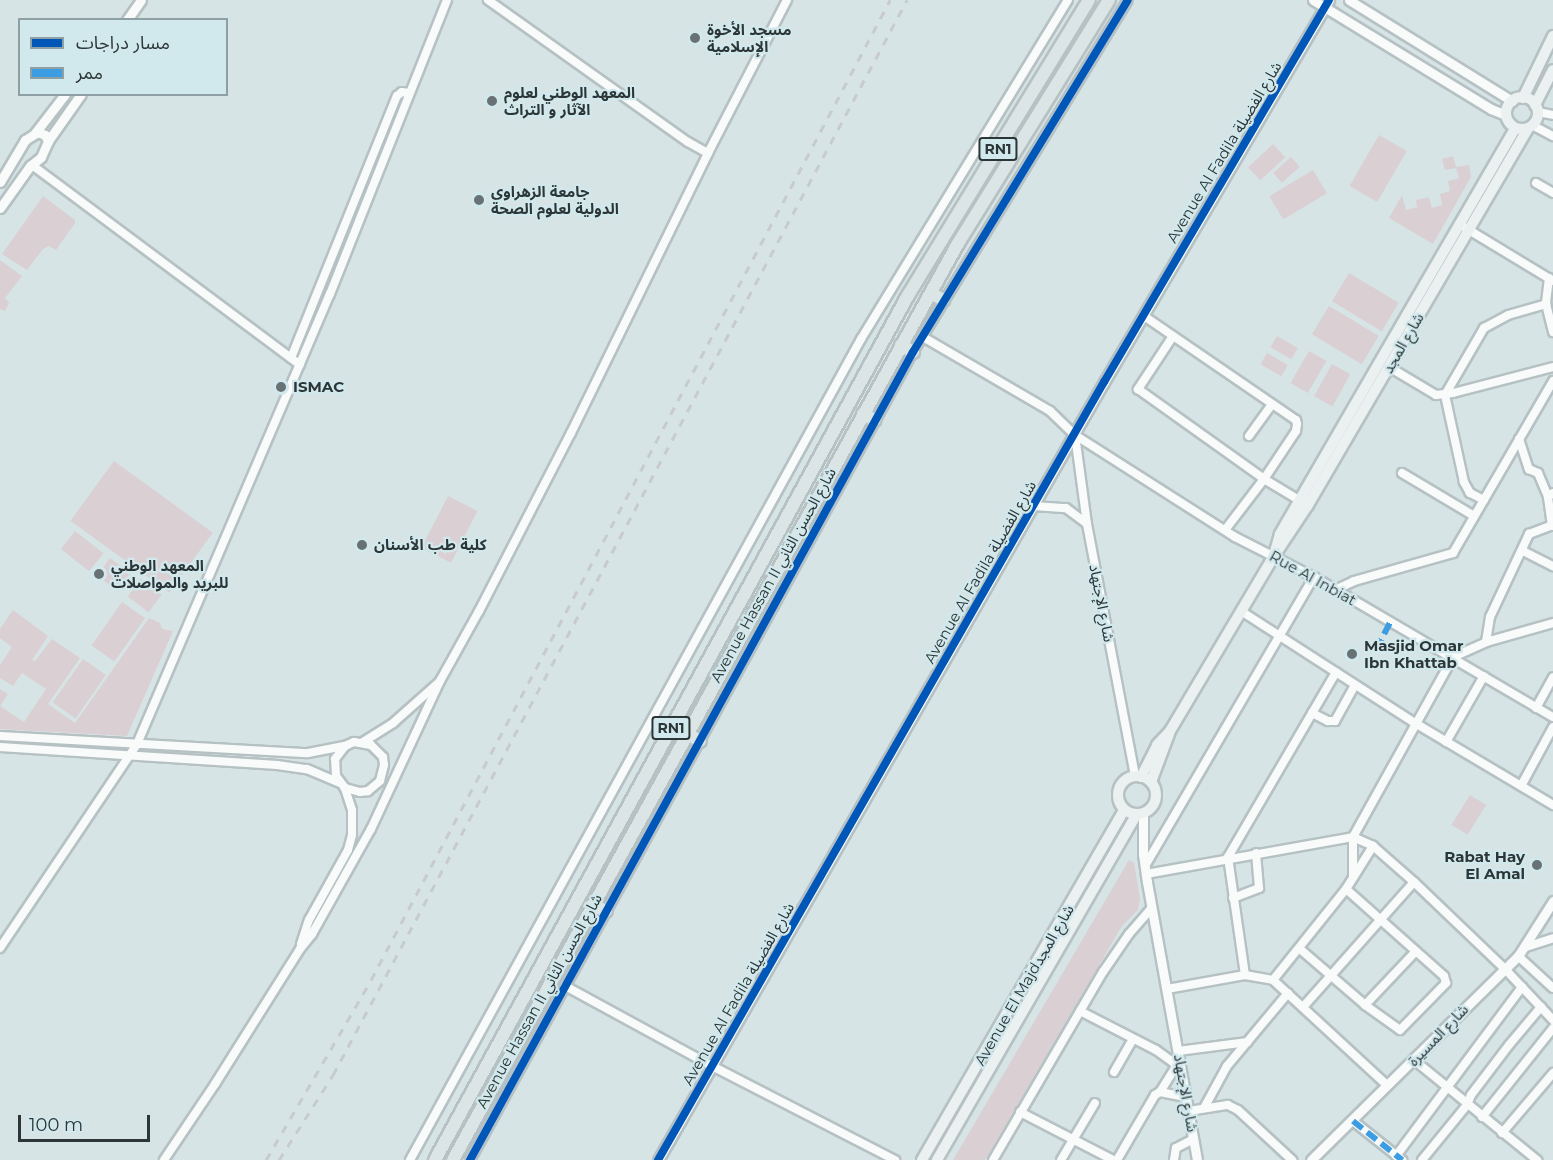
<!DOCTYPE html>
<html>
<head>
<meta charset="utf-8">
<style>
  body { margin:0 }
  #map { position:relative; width:1553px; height:1160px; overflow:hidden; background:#d7e4e6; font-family:Montserrat,"Noto Sans Arabic",sans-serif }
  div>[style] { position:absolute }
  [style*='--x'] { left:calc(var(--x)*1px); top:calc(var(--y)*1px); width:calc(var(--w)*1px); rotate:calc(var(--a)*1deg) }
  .green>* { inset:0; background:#dacfd2; transform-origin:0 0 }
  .roads { filter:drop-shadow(2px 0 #b6c1c3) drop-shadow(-2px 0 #b6c1c3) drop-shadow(0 2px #b6c1c3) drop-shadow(0 -2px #b6c1c3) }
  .minor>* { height:8px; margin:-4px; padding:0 4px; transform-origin:4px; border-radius:4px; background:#f9fbfb }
  .tertiary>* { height:9px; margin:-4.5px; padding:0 4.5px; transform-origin:4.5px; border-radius:4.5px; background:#f9fbfb }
  .secondary>* { height:10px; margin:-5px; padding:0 5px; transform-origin:5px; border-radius:5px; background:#ebf0f1 }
  .secondary>.ring { margin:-5px; padding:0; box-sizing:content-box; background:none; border:10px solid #ebf0f1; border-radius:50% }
  .primary>* { height:12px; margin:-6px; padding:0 6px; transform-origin:6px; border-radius:6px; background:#dce5e6 }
  .rail>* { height:3px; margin-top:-1.5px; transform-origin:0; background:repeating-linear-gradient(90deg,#c8cbcc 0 8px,transparent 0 16px) }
  .quiet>* { height:6px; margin-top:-3px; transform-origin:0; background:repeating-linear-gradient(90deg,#3d9de2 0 12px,transparent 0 18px) }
  .cycleway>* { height:8px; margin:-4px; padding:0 4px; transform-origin:4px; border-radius:4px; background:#0057b8 }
  .dots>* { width:16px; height:16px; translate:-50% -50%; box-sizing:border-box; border:3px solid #d1e8ec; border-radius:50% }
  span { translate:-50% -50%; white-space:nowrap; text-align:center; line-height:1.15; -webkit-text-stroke:4.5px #d1e8ec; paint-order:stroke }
  .shield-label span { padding:2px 4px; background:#d1e8ec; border:2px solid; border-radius:4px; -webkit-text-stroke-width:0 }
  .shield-label { font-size:14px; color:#2c3537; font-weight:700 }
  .poi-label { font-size:15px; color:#2c3537; font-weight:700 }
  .left { translate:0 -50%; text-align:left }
  .right { translate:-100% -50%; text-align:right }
  .street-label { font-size:15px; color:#2c3537 }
  .legend { position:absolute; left:18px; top:18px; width:210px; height:78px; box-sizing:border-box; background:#d1e8ec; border:2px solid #8fa0a4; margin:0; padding:8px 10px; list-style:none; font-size:18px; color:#2c3537 }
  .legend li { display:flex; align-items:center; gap:12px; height:30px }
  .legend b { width:30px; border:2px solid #8fa0a4 }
  .scale { position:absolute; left:18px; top:1115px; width:132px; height:27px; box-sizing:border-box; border:3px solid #2c3537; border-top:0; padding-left:8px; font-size:18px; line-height:21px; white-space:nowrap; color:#2c3537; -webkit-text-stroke:4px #d1e8ec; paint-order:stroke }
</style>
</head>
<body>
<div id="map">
  <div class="green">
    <i style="left:1379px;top:135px;width:32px;height:59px;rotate:30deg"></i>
    <i style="left:1273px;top:144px;width:18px;height:34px;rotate:47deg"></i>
    <i style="clip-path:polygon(1453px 156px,1456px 167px,1469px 165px,1471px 177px,1433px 244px,1389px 218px,1402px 195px,1406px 210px,1417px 207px,1416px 200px,1429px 197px,1432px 208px,1442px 205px,1440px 194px,1450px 191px,1448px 181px,1459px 178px,1456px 168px,1445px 170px,1442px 159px)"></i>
    <i style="left:1291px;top:157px;width:13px;height:24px;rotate:48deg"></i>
    <i style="left:1313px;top:170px;width:27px;height:51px;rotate:59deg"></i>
    <i style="clip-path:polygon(43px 196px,75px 220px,75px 223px,56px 250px,49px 246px,43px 249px,27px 270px,2px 254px)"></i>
    <i style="clip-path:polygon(0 260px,22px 276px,5px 298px,9px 303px,5px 311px,0 309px)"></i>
    <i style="left:1349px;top:273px;width:58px;height:33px;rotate:31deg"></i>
    <i style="left:1329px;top:306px;width:58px;height:33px;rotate:31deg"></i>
    <i style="left:1277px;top:336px;width:24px;height:13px;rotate:30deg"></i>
    <i style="left:1309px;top:351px;width:20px;height:37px;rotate:30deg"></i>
    <i style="left:1267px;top:353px;width:24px;height:13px;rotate:30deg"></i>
    <i style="left:1332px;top:364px;width:21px;height:37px;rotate:29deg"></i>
    <i style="left:114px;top:461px;width:122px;height:74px;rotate:36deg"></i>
    <i style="left:448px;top:496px;width:33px;height:58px;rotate:27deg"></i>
    <i style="left:75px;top:531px;width:36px;height:23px;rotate:38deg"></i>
    <i style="left:110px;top:558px;width:26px;height:22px;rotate:36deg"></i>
    <i style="left:141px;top:579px;width:26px;height:22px;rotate:37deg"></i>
    <i style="left:122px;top:602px;width:28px;height:53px;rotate:35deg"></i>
    <i style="clip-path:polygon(13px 610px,48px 636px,32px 660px,35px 661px,52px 639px,80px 658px,48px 704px,75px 723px,149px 618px,160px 623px,162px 629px,173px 631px,127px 736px,0 729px,0 689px,8px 694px,0 706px,24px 722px,46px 689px,22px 673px,13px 686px,0 678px,0 665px,12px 647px,0 638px,0 629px)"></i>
    <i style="left:83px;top:659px;width:28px;height:53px;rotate:35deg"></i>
    <i style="left:1470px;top:795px;width:19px;height:35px;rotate:32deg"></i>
    <i style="clip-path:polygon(1129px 860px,1134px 863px,1140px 898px,1138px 910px,1122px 926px,985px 1160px,953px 1160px)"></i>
  </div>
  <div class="roads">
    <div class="minor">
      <i style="--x:488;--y:0;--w:245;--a:35.4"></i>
      <i style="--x:688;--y:142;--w:23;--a:29"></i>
      <i style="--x:1538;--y:112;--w:15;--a:11"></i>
      <i style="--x:1532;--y:125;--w:24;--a:28"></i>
      <i style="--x:32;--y:165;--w:334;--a:36.7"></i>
      <i style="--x:1536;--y:183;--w:20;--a:30"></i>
      <i style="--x:1464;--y:227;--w:104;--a:31.2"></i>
      <i style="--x:1549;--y:278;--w:26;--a:97"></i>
      <i style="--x:1546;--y:304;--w:29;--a:76"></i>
      <i style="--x:1144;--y:316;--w:184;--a:34.4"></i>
      <i style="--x:1296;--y:420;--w:4;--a:76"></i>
      <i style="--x:1297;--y:424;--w:7;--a:98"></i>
      <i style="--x:1296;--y:431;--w:58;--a:123.7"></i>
      <i style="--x:1264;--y:479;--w:64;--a:127.4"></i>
      <i style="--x:1173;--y:336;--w:64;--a:123.4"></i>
      <i style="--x:1138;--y:389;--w:155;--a:35.5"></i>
      <i style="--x:1264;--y:479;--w:41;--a:31"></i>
      <i style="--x:923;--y:337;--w:147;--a:30.2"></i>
      <i style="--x:1050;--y:411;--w:35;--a:44"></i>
      <i style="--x:1075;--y:435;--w:90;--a:82.3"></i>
      <i style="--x:1087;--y:524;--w:257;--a:79.2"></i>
      <i style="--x:291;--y:358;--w:283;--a:-68"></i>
      <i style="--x:397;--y:96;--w:6;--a:-39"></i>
      <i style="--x:402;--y:92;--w:7;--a:8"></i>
      <i style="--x:1389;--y:367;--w:55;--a:30.8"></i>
      <i style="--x:1436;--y:395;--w:17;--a:-7"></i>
      <i style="--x:1453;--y:393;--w:103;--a:-14.6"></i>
      <i style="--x:1075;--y:435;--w:190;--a:32.5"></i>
      <i style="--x:1235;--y:537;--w:89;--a:26.9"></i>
      <i style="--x:1314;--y:577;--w:277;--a:30.4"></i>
      <i style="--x:1249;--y:436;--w:39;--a:-54"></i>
      <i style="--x:1519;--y:439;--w:32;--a:72"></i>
      <i style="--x:1529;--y:469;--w:10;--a:24"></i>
      <i style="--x:1538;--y:473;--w:26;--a:67"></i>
      <i style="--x:1402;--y:473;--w:84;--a:30.8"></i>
      <i style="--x:1484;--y:500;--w:16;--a:-153"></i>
      <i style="--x:1470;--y:493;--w:13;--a:-119"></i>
      <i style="--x:1464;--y:482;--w:89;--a:-102.3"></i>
      <i style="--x:1445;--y:395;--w:78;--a:-59.8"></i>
      <i style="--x:1484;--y:328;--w:27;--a:-28"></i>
      <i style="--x:1508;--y:315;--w:40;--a:-16"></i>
      <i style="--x:1034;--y:506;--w:32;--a:4"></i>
      <i style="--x:1066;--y:508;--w:26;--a:37"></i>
      <i style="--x:1552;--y:526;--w:29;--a:-98"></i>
      <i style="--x:1548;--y:497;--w:6;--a:-39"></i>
      <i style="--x:1523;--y:551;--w:34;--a:27"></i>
      <i style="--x:1335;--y:590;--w:21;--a:-25"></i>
      <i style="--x:1354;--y:581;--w:103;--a:-15.8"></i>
      <i style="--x:1453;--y:553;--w:199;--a:-59.8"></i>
      <i style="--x:1241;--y:611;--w:207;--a:32.8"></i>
      <i style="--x:1415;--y:723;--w:161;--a:30.7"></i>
      <i style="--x:1486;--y:642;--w:25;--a:-81"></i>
      <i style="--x:1490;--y:617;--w:92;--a:-64.8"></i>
      <i style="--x:1529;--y:534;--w:26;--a:-21"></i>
      <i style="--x:1536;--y:708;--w:35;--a:-61"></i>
      <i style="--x:1312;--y:713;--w:18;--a:27"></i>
      <i style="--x:1328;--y:721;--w:7;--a:0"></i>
      <i style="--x:1335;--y:721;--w:41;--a:-60.9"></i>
      <i style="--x:0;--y:736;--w:308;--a:3.2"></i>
      <i style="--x:308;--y:753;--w:38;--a:-11"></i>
      <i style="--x:363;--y:742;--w:36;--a:-32"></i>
      <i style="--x:393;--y:723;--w:59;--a:-41.6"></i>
      <i style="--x:1446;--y:742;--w:76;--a:-60.1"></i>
      <i style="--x:0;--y:747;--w:278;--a:3.7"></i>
      <i style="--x:277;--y:765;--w:30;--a:8"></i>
      <i style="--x:307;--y:769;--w:36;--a:23"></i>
      <i style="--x:1521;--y:786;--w:67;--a:-61.5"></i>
      <i style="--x:1145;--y:866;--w:335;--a:-59.7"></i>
      <i style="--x:1146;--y:874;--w:210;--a:-10.1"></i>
      <i style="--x:1353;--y:837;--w:22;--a:24"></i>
      <i style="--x:1373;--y:846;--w:55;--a:41.3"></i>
      <i style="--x:1414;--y:882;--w:126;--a:43.7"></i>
      <i style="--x:1505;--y:969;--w:70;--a:46.7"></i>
      <i style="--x:1353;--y:876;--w:39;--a:-90"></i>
      <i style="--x:1353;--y:837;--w:206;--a:-60.9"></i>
      <i style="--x:1453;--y:657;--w:36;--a:-24"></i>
      <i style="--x:1486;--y:642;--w:70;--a:-15.8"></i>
      <i style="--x:1233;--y:898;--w:28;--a:-21"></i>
      <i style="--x:1259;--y:888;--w:35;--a:-95"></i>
      <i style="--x:301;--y:944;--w:25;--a:-72"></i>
      <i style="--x:309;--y:920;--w:80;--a:-60.9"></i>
      <i style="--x:348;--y:850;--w:16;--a:-75"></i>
      <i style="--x:352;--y:835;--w:25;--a:-90"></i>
      <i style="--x:352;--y:810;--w:23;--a:-108"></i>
      <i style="--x:345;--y:788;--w:15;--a:-127"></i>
      <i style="--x:336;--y:776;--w:17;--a:-93"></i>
      <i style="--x:335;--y:759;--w:16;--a:-52"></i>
      <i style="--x:345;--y:746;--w:10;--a:-24"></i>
      <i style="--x:354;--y:742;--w:17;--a:10"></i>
      <i style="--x:371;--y:745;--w:17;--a:45"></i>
      <i style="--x:383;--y:757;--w:8;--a:83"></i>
      <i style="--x:384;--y:765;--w:16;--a:104"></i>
      <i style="--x:380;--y:781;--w:16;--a:140"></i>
      <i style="--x:368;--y:791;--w:8;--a:173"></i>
      <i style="--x:360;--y:792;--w:16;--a:-165"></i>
      <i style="--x:1526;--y:947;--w:28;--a:-18"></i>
      <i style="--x:0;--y:948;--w:246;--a:-56.1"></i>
      <i style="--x:137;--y:744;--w:490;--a:-66.8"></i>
      <i style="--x:330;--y:294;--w:316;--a:-68.3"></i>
      <i style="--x:1300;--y:949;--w:86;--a:40.7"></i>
      <i style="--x:1365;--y:1005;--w:43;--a:35.5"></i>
      <i style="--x:1400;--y:1030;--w:66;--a:-45.6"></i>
      <i style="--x:1446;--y:983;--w:7;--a:-106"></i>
      <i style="--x:1444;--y:976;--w:131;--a:-138.4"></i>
      <i style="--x:1518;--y:956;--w:47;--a:42.4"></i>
      <i style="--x:1245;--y:975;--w:119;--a:-98.2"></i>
      <i style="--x:1228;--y:857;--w:214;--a:-59.7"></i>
      <i style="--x:1273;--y:980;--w:117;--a:-51.3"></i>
      <i style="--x:1346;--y:889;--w:51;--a:-57.9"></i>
      <i style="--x:565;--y:986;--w:167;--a:28.6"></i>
      <i style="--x:712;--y:1066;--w:206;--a:27.2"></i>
      <i style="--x:1167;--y:989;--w:79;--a:-10.2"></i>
      <i style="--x:1245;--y:975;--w:28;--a:10"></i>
      <i style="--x:1273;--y:980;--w:156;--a:42.7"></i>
      <i style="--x:1365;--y:1005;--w:74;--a:-46.6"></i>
      <i style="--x:1303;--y:1007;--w:167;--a:-48.4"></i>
      <i style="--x:1080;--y:1011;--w:85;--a:27.2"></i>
      <i style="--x:1156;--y:1050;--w:24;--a:36"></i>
      <i style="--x:1178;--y:1051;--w:70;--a:-7.4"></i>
      <i style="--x:1414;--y:1060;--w:159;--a:39.1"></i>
      <i style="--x:1114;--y:1072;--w:38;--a:-60"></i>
      <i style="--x:1160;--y:1092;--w:34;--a:-58"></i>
      <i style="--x:1204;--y:1108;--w:48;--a:-61.3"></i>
      <i style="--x:1227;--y:1066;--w:95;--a:-50.1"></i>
      <i style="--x:1189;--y:1111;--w:39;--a:-9"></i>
      <i style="--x:1228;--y:1105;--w:11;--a:27"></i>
      <i style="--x:1238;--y:1110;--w:74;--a:42.8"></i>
      <i style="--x:1020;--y:1112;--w:105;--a:27.3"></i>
      <i style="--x:1482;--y:1117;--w:114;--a:-51.4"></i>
      <i style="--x:1353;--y:1121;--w:63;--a:38.5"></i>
      <i style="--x:1502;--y:1133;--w:79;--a:-49.6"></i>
      <i style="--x:1396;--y:1156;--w:211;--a:-53.3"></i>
      <i style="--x:164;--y:1160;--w:92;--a:-56.1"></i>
      <i style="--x:215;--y:1084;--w:160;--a:-57.8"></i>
      <i style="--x:300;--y:949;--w:19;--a:-51"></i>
      <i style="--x:312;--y:934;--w:120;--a:-60.7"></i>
      <i style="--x:371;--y:829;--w:163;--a:-65"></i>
      <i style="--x:440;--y:681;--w:80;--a:-60.9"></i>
      <i style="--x:479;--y:611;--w:200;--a:-62.7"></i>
      <i style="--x:571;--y:433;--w:312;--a:-63.9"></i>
      <i style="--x:708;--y:153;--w:172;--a:-62.7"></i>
      <i style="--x:410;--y:1160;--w:937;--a:-61.22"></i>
      <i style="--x:861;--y:339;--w:397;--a:-58.6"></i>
      <i style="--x:470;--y:1160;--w:921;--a:-61.27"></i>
      <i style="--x:913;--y:352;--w:412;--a:-58.6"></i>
      <i style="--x:993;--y:1160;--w:218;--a:-59.7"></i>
      <i style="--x:1103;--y:972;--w:46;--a:-55.6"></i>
      <i style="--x:1129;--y:934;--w:35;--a:-49"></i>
      <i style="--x:1061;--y:1160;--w:66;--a:-59.2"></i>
      <i style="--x:1117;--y:1160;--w:75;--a:-59.7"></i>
      <i style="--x:1155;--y:1095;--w:6;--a:-31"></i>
      <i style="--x:1160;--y:1092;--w:26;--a:11"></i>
      <i style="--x:1174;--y:1160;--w:12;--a:-81"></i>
      <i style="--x:1176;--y:1148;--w:20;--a:-27"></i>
      <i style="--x:1422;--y:1160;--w:71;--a:-50.7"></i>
      <i style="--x:1467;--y:1105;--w:11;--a:-68"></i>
      <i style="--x:1471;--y:1095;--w:63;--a:-52.8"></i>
      <i style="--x:1509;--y:1045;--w:50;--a:-49.9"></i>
    </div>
    <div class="tertiary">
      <i style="--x:1313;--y:0;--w:209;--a:31.5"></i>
      <i style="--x:1491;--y:109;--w:16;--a:22"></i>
      <i style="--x:1349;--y:0;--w:192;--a:31.8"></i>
      <i style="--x:127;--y:20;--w:24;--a:-55"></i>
      <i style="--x:35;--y:133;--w:49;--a:-52.4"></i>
      <i style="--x:0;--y:182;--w:49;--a:-59.2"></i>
      <i style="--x:25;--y:140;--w:15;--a:-32"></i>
      <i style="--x:38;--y:132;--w:8;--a:23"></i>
      <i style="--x:45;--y:135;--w:7;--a:63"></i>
      <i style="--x:0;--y:208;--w:52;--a:-54.5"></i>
      <i style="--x:30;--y:166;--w:14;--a:-39"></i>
      <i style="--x:41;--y:157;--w:17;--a:-66"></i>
      <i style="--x:48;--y:141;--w:57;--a:-54.9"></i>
      <i style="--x:1143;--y:813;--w:41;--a:90"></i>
      <i style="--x:1143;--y:854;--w:28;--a:82"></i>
      <i style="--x:1147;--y:882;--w:282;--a:79.8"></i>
      <i style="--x:658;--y:1160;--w:897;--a:-60.18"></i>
      <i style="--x:1104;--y:382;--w:443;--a:-59.5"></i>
      <i style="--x:1311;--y:1160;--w:291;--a:-44.6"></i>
      <i style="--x:1518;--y:956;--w:65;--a:-57.5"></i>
    </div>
    <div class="secondary">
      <i class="ring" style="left:1506px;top:97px;width:22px;height:22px"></i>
      <i style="--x:1523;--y:98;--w:69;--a:-64.2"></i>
      <i style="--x:1535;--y:105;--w:39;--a:-63"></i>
      <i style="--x:1274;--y:555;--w:22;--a:-74"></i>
      <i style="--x:1280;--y:534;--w:469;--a:-59.9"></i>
      <i class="ring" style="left:1118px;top:776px;width:28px;height:28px"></i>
      <i style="--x:1141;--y:777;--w:36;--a:-63"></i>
      <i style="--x:1157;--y:745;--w:19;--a:-47"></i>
      <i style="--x:1170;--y:731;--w:204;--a:-59.3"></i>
      <i style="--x:1274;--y:556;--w:61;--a:-56.3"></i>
      <i style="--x:1308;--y:505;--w:436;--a:-59.7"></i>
      <i style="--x:1151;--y:782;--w:51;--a:-69.4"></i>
      <i style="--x:922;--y:1160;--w:404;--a:-60"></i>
      <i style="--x:937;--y:1160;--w:398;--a:-60"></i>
    </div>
    <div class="primary">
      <i style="--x:931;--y:293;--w:14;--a:30"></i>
      <i style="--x:901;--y:345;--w:14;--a:30"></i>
      <i style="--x:863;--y:414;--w:13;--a:27"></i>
      <i style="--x:686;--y:733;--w:16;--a:30"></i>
      <i style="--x:592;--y:905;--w:15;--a:23"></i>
      <i style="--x:435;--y:1160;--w:984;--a:-61.32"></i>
      <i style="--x:907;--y:297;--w:348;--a:-58.5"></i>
      <i style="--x:453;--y:1160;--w:1045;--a:-61.15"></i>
      <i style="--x:957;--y:245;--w:288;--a:-58.2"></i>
    </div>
  </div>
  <div class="rail">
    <i style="--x:266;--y:1160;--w:208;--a:-59.7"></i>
    <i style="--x:371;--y:980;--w:1109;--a:-62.09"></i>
    <i style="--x:279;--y:1160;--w:101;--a:-57.6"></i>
    <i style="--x:333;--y:1075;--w:1219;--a:-61.9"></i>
  </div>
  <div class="quiet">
    <i style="--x:1376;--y:650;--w:31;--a:-63"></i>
    <i style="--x:1353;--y:1121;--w:63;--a:38.5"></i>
  </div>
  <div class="cycleway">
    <i style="--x:470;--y:1160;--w:921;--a:-61.27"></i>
    <i style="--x:913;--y:352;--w:412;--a:-58.6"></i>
    <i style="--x:658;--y:1160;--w:897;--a:-60.18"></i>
    <i style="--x:1104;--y:382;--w:443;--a:-59.5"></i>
  </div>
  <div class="dots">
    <i style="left:695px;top:38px;background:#687274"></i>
    <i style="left:492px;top:101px;background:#687274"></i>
    <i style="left:479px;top:200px;background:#687274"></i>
    <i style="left:281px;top:387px;background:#687274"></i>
    <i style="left:362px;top:545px;background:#687274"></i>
    <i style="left:99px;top:574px;background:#687274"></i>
    <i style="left:1352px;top:654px;background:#687274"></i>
    <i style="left:1537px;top:865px;background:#687274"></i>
  </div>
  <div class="shield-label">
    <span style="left:998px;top:149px">RN1</span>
    <span style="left:671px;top:728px">RN1</span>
  </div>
  <div class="poi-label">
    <span class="left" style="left:707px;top:38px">مسجد الأخوة<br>الإسلامية</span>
    <span class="left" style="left:504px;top:101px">المعهد الوطني لعلوم<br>الآثار و التراث</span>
    <span class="left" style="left:491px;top:200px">جامعة الزهراوي<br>الدولية لعلوم الصحة</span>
    <span class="left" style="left:293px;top:387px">ISMAC</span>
    <span class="left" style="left:374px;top:545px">كلية طب الأسنان</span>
    <span class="left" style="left:111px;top:574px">المعهد الوطني<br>للبريد والمواصلات</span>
    <span class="left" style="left:1364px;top:654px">Masjid Omar<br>Ibn Khattab</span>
    <span class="right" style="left:1525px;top:865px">Rabat Hay<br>El Amal</span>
  </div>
  <div class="street-label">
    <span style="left:1224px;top:152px;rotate:-59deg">Avenue Al Fadila شارع الفضيلة</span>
    <span style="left:1403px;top:343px;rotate:-60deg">شارع المجد</span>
    <span style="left:980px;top:572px;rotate:-60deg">Avenue Al Fadila شارع الفضيلة</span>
    <span style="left:773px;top:575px;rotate:-61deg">Avenue Hassan II شارع الحسن الثاني</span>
    <span style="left:1313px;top:578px;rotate:29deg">Rue Al Inbiat</span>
    <span style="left:1102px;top:603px;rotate:79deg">شارع الإجتهاد</span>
    <span style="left:1024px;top:985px;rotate:-60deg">Avenue El Majdشارع المجد</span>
    <span style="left:738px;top:994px;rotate:-60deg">Avenue Al Fadila شارع الفضيلة</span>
    <span style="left:539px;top:1001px;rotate:-61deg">Avenue Hassan II شارع الحسن الثاني</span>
    <span style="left:1438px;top:1035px;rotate:-46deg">شارع المسيرة</span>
    <span style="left:1186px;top:1093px;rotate:80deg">شارع الإجتهاد</span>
  </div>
  <ul class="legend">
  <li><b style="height:8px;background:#0057b8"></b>مسار دراجات</li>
  <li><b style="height:8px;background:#3d9de2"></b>ممر</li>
  </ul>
  <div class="scale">100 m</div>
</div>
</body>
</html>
